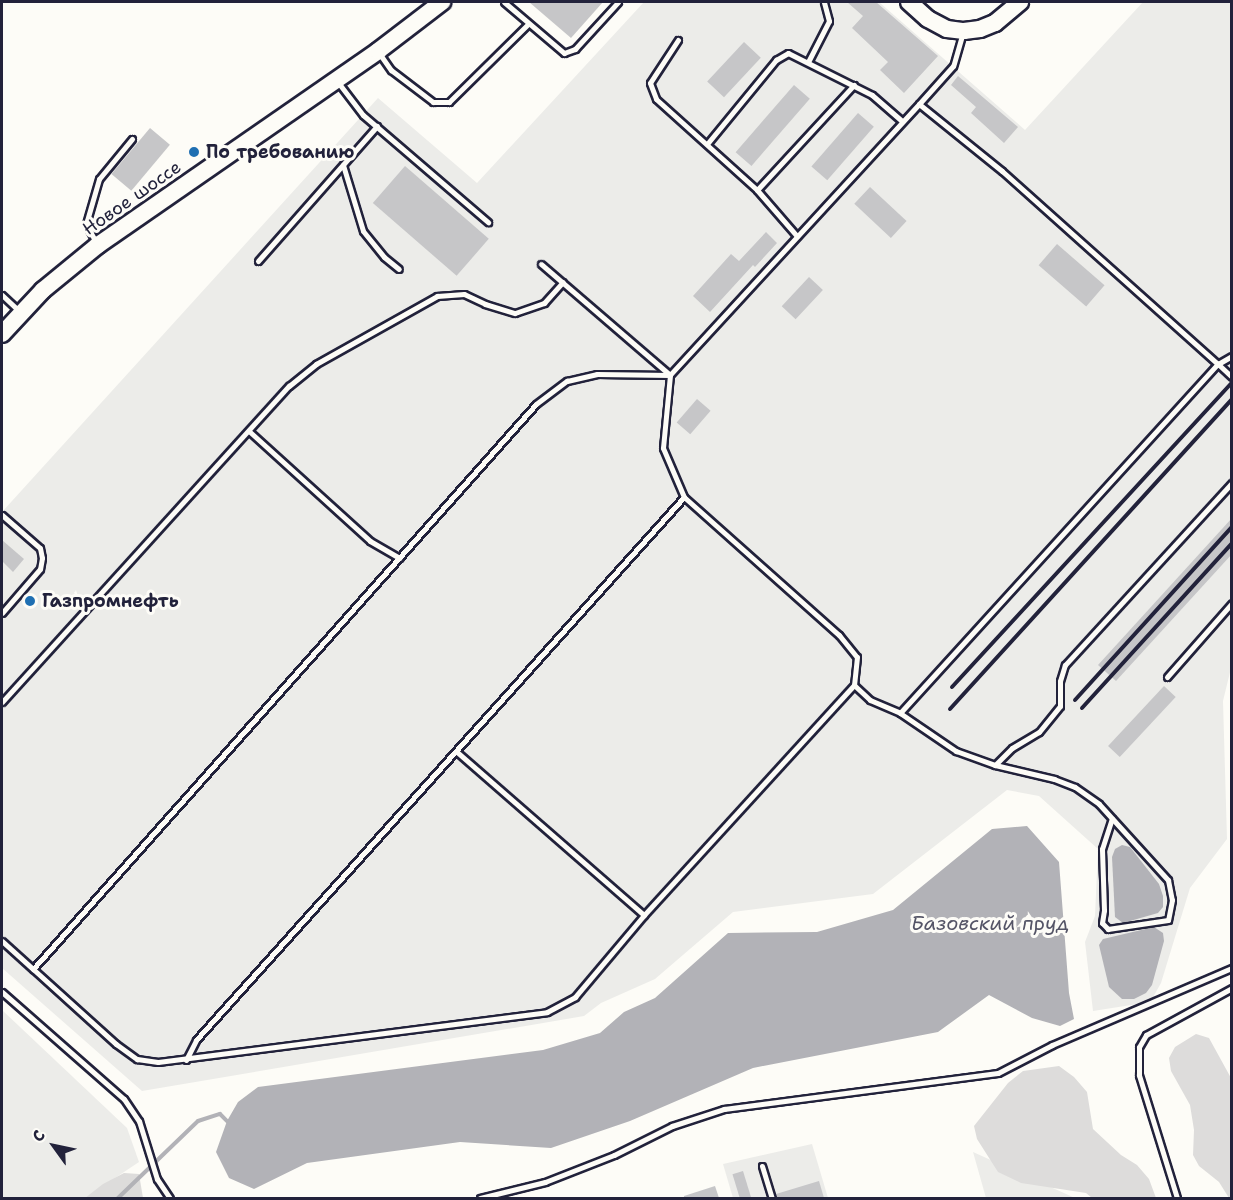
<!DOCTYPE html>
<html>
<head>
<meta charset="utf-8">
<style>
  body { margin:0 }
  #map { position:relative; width:1233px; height:1200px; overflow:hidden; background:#fdfcf7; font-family:"Shantell Sans",sans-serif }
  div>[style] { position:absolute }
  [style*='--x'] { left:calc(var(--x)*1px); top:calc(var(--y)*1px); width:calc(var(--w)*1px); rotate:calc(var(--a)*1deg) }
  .built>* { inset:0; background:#ecece9 }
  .green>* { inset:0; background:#dddcdb }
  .water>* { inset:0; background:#b2b2b7 }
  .stream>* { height:4px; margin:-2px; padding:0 2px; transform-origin:2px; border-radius:2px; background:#b2b2b7 }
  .building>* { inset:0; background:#c6c6c8; transform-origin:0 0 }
  .roads { filter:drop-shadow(2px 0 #22223b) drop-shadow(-2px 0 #22223b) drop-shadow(0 2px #22223b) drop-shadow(0 -2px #22223b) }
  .service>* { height:5px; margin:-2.5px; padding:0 2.5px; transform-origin:2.5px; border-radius:2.5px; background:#fdfcf7 }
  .secondary>* { height:16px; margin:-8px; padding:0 8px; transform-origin:8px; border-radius:8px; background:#fdfcf7 }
  .rail>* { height:4px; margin:-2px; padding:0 2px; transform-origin:2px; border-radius:2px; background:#22223b }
  .dots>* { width:16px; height:16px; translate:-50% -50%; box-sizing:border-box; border:3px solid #fdfcf7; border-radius:50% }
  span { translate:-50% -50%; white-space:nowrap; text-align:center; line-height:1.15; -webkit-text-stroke:6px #fdfcf7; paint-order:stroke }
  .poi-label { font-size:18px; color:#22223b; font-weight:700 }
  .left { translate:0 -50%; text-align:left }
  .street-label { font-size:18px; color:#22223b }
  .water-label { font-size:20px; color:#545466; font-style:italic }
  .frame { position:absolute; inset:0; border:3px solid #22223b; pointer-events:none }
  .north { position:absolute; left:24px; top:1116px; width:60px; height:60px; -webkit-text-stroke:4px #fdfcf7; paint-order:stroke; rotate:303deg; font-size:16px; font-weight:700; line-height:24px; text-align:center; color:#22223b }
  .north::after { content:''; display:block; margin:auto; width:21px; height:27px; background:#22223b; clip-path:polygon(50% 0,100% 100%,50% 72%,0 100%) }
</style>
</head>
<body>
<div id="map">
  <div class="built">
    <i style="clip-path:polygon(644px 2px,879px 2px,1025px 130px,1143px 2px,1231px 2px,1232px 664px,1223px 701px,1227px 839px,1190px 888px,1161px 983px,1152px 999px,1144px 1003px,1093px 1011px,1085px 942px,1095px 916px,1098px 849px,1039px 796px,1007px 790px,873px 894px,733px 912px,655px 979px,601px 1003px,584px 1016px,142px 1091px,2px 968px,2px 512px,378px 98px,477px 183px)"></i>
    <i style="clip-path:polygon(2px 1010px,127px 1128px,139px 1162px,85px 1198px,2px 1198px)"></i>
    <i style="clip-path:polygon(812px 1144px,828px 1198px,733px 1198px,723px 1164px)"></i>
    <i style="clip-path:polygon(973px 1152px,1075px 1198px,986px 1198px)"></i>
  </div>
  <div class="green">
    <i style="clip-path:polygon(1196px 1034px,1209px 1038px,1231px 1078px,1231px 1198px,1229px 1198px,1219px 1182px,1199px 1166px,1193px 1155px,1194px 1130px,1190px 1105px,1171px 1071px,1169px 1058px,1175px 1047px)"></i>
    <i style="clip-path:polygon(1059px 1066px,1074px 1077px,1087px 1092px,1093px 1129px,1121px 1155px,1137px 1165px,1149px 1179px,1156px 1198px,1092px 1198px,1086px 1193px,1021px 1183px,998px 1172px,977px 1139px,974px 1126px,1008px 1083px,1023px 1071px)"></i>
    <i style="clip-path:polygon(124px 1173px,139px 1174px,143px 1198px,85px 1198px,103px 1184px)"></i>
  </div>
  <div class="water">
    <i style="clip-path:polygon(1027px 826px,1059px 862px,1069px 993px,1074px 1019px,1060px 1026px,1032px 1018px,989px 995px,938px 1032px,753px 1068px,630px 1121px,551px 1148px,460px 1142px,307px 1163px,254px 1189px,229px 1178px,216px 1152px,227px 1121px,238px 1102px,258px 1087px,543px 1050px,600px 1033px,624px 1012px,655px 998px,728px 933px,817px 932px,893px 910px,992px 829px)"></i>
    <i style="clip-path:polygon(1122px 845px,1130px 847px,1159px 884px,1163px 896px,1163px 907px,1158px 913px,1123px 923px,1115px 917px,1112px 857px,1115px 849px)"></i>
    <i style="clip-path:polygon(1154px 927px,1163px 933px,1164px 941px,1152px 985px,1146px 993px,1134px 999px,1122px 999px,1109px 987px,1099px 945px,1103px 939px)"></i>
  </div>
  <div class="stream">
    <i style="--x:118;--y:1198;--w:111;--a:-43.9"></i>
    <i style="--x:198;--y:1121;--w:23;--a:-18"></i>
    <i style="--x:220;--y:1114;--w:10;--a:45"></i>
  </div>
  <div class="building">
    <i style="clip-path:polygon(529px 2px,603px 2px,571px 38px)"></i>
    <i style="clip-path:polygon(847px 2px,876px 2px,938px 56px,904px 93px,880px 70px,888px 62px,852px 28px,863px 16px)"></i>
    <i style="left:744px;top:42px;width:23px;height:54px;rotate:43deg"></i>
    <i style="clip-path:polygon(958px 76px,1018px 127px,1004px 143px,971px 113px,976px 107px,951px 85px)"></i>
    <i style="left:794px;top:85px;width:21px;height:89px;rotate:41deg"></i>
    <i style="left:858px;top:113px;width:21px;height:71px;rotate:41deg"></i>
    <i style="left:150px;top:128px;width:26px;height:60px;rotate:40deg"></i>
    <i style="left:405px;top:166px;width:111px;height:49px;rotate:41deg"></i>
    <i style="left:870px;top:187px;width:50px;height:23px;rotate:43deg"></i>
    <i style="clip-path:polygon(766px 232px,777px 243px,755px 267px,753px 265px,710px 312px,693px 296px,731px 254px,739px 261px)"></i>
    <i style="left:1057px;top:244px;width:63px;height:28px;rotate:41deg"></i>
    <i style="left:809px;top:277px;width:19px;height:40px;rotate:43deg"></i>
    <i style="left:697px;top:399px;width:18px;height:31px;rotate:41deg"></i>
    <i style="clip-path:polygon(1232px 518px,1232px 554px,1116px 681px,1098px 665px)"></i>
    <i style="clip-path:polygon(2px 540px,24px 559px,13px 572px,2px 561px)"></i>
    <i style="left:1164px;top:686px;width:16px;height:82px;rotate:43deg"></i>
    <i style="left:743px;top:1171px;width:28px;height:11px;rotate:73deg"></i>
    <i style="clip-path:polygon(819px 1181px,824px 1198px,777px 1198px,776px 1194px)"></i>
    <i style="clip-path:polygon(715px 1186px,719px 1198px,684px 1198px,684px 1196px)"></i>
  </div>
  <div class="roads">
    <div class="service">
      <i style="--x:504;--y:2;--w:79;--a:40.4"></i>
      <i style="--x:564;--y:53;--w:12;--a:-20"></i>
      <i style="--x:575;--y:49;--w:64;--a:-47.5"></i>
      <i style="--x:963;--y:32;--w:35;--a:106"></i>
      <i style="--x:953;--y:66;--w:51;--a:131.8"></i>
      <i style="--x:919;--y:104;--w:107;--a:38.9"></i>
      <i style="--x:1002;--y:171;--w:290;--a:41.8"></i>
      <i style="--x:1218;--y:364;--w:16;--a:-30"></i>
      <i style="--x:678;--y:40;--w:51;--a:123.1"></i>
      <i style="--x:650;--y:83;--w:17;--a:69"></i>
      <i style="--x:656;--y:99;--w:136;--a:42"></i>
      <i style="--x:757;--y:190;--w:61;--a:49"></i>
      <i style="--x:379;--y:53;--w:21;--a:55"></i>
      <i style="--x:391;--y:70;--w:53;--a:37.3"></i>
      <i style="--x:433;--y:102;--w:16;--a:0"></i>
      <i style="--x:449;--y:102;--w:111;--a:-44.6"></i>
      <i style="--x:808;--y:62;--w:46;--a:-62.9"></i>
      <i style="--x:829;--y:21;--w:20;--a:-105"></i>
      <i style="--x:337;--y:81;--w:43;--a:52.6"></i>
      <i style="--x:363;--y:115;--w:165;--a:40.6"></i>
      <i style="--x:919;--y:104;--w:368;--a:132.6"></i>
      <i style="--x:670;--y:375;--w:73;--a:95.5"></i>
      <i style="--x:663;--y:448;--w:53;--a:66.8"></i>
      <i style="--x:684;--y:497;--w:208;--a:41.7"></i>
      <i style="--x:839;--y:635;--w:28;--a:51"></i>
      <i style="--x:857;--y:657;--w:28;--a:96"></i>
      <i style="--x:854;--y:685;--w:22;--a:43"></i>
      <i style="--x:870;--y:700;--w:33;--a:23"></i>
      <i style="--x:900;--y:713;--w:472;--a:-47.7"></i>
      <i style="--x:1218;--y:364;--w:19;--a:43"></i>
      <i style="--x:707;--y:144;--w:109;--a:-50.6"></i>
      <i style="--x:776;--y:60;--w:14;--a:-30"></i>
      <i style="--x:788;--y:53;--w:94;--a:26.6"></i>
      <i style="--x:872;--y:95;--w:40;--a:41"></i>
      <i style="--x:343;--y:165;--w:69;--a:73.1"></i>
      <i style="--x:363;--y:231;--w:33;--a:51"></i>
      <i style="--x:384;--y:257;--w:19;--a:39"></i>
      <i style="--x:757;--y:190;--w:143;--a:-47.3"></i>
      <i style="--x:97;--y:244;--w:23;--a:-119"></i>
      <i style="--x:86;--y:224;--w:47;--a:-73.9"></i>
      <i style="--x:99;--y:179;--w:52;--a:-50.5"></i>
      <i style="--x:258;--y:261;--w:180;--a:-48.6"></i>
      <i style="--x:541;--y:264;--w:170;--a:40.7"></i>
      <i style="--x:2;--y:295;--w:25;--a:43"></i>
      <i style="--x:250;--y:432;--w:162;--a:42.2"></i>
      <i style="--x:370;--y:541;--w:34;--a:30"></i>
      <i style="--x:2;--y:515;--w:50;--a:41"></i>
      <i style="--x:40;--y:548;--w:10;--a:79"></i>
      <i style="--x:42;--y:558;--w:11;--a:100"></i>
      <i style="--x:40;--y:569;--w:58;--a:130.8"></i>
      <i style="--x:1167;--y:677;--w:98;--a:-48.7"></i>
      <i style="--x:2;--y:702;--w:427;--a:-47.8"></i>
      <i style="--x:289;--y:386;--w:35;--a:-39"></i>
      <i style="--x:316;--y:364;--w:139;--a:-29.3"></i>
      <i style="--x:437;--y:296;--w:27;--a:-4"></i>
      <i style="--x:464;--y:294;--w:23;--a:25"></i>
      <i style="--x:485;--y:304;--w:31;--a:17"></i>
      <i style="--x:515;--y:313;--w:31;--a:-19"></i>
      <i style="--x:544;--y:303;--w:28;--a:-48"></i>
      <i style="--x:900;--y:713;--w:68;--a:34.2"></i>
      <i style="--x:956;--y:751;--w:41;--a:19.7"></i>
      <i style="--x:995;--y:765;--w:61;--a:13.3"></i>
      <i style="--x:1054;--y:779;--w:22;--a:21"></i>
      <i style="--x:1075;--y:787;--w:29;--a:35"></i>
      <i style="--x:1099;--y:804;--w:103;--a:47.8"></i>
      <i style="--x:1168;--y:880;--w:20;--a:79"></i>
      <i style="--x:1172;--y:900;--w:20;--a:101"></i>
      <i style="--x:1168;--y:920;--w:61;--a:171.5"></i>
      <i style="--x:1108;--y:929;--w:8;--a:-135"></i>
      <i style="--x:1102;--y:923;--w:13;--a:-81"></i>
      <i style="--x:1104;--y:910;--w:61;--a:-91.9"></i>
      <i style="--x:1102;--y:849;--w:32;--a:-72"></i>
      <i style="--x:457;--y:752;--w:248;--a:41.1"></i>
      <i style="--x:995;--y:765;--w:24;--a:-45"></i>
      <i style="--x:1012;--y:748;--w:31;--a:-31"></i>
      <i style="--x:1039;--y:732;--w:33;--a:-51"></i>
      <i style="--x:1060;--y:706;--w:25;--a:-90"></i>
      <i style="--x:1060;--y:681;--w:17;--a:-73"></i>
      <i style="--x:1065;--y:665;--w:247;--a:-47.5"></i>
      <i style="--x:2;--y:941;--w:42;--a:42.1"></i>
      <i style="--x:33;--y:969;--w:756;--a:-48.32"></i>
      <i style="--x:536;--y:404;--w:39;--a:-37"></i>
      <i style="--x:567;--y:381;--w:31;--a:-13"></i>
      <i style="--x:597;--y:374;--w:73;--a:0.8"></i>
      <i style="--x:33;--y:969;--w:112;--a:42.1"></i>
      <i style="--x:116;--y:1044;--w:26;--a:36"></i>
      <i style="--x:137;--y:1059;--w:21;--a:8"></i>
      <i style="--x:158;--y:1062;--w:392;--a:-7.3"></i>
      <i style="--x:547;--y:1012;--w:32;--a:-28"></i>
      <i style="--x:575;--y:997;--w:107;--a:-49.9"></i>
      <i style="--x:644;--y:915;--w:311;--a:-47.6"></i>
      <i style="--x:2;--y:992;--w:162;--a:41.3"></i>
      <i style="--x:124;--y:1099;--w:27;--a:56"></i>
      <i style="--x:139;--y:1121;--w:61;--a:72.8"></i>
      <i style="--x:157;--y:1179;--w:23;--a:56"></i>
      <i style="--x:186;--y:1060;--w:22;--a:-63"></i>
      <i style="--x:196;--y:1040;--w:730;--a:-48.05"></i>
      <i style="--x:762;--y:1166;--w:34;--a:73"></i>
      <i style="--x:480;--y:1198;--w:67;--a:-13.8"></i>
      <i style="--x:545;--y:1182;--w:74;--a:-21.4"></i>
      <i style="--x:614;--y:1155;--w:65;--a:-26.6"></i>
      <i style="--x:672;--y:1126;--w:55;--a:-18.1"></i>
      <i style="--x:724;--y:1109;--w:276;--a:-7.5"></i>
      <i style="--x:998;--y:1073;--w:61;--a:-27.4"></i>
      <i style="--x:1052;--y:1045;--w:196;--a:-23.2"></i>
      <i style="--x:1177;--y:1198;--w:129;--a:-107.2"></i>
      <i style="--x:1139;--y:1075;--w:28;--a:-90"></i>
      <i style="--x:1139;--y:1047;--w:14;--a:-60"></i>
      <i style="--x:1146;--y:1035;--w:98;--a:-28.7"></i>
    </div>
    <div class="secondary">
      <i style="--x:909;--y:2;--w:25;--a:42"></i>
      <i style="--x:928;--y:19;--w:21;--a:28"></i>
      <i style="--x:947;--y:29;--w:17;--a:7"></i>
      <i style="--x:964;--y:31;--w:16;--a:-7"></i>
      <i style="--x:980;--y:29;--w:16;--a:-22"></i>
      <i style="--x:995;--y:23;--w:33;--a:-40"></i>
      <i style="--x:2;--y:334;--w:60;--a:-47"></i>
      <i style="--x:43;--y:290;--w:71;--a:-39.3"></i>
      <i style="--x:98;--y:245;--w:341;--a:-34.7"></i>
      <i style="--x:378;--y:51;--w:81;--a:-37.4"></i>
    </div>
  </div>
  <div class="rail">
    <i style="--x:952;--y:687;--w:414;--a:-47.4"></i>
    <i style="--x:1075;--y:700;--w:234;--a:-47.8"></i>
    <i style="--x:1082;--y:708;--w:223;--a:-47.7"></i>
    <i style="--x:950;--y:709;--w:419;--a:-47.7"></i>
  </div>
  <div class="dots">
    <i style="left:194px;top:152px;background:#1f6fb2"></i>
    <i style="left:30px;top:601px;background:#1f6fb2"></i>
  </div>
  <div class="poi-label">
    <span class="left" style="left:206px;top:152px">По требованию</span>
    <span class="left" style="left:42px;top:601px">Газпромнефть</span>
  </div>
  <div class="street-label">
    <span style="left:132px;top:198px;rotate:-35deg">Новое шоссе</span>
  </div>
  <div class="water-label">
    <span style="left:990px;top:923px">Базовский пруд</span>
  </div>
  <div class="frame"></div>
  <div class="north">С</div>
</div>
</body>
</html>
